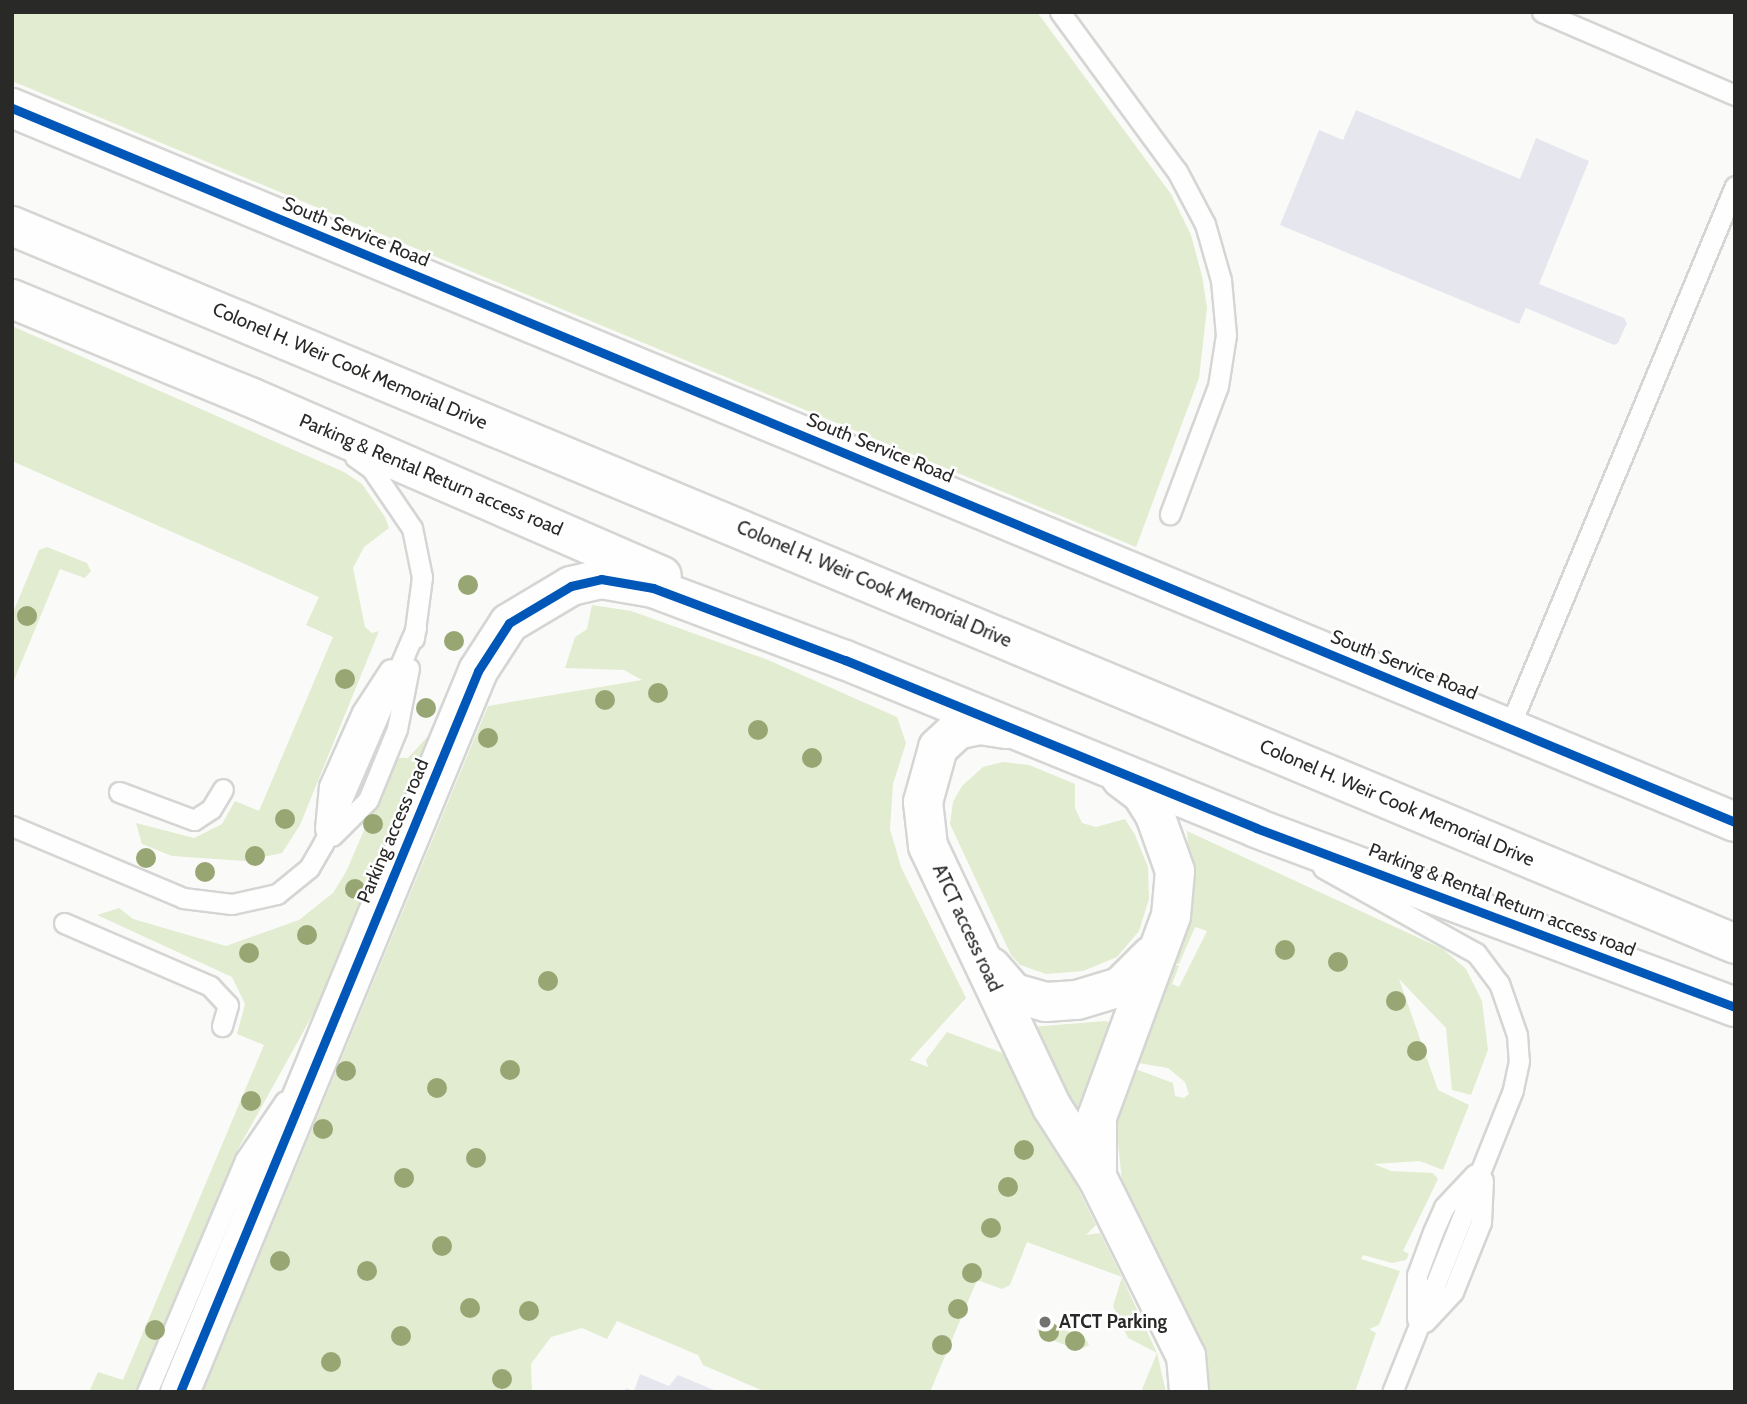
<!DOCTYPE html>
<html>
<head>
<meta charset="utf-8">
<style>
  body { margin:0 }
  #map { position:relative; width:1747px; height:1404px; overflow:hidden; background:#fafbf8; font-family:Cabin,sans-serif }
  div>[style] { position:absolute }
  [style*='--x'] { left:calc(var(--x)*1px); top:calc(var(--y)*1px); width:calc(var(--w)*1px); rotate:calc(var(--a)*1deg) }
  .green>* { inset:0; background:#e1ecd0 }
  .building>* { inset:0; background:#e6e6ee }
  .roads { filter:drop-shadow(2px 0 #d5d6d3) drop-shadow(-2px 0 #d5d6d3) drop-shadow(0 2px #d5d6d3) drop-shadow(0 -2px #d5d6d3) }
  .service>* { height:19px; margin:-9.5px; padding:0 9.5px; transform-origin:9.5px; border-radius:9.5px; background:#fefefe }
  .minor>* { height:38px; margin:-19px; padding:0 19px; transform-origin:19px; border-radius:19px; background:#fefefe }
  .tertiary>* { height:38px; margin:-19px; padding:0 19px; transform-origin:19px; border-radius:19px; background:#fefefe }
  .cycleway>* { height:9px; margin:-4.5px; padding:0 4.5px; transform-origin:4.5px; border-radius:4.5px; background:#0057b8 }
  .trees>* { width:20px; height:20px; margin:-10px; border-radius:50%; background:#98a674 }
  .dots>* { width:19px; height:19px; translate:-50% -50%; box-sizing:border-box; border:4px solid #fff; border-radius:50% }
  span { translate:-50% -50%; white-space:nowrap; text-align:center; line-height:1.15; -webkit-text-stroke:5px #fff; paint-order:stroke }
  .street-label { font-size:19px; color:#292a28 }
  .poi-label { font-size:19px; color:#292a28; font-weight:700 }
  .left { translate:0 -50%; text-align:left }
  .frame { position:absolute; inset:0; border:14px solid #292a28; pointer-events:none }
</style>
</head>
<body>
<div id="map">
  <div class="green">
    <i style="clip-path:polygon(12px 12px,1037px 12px,1171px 194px,1191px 235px,1202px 276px,1207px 308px,1199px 378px,1136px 547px,12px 81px)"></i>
    <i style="clip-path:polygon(12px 326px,344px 472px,362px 484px,385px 517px,389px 528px,364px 547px,353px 568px,365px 627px,372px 633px,379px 631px,300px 825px,282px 853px,245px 861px,172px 856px,142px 844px,136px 823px,194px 838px,222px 824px,235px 801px,259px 811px,333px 637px,306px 625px,319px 597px,12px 461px)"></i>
    <i style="clip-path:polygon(47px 547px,87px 563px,91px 571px,85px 578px,60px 569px,12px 685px,12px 615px,39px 550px)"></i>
    <i style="clip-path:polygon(592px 605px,631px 611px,768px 660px,897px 717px,906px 743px,893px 784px,890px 829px,901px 867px,966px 998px,910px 1060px,928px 1067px,926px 1060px,947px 1032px,1013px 1057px,1096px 1225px,1086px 1235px,1100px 1233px,1122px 1277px,1157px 1353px,1166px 1392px,1141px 1392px,1157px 1353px,1128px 1338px,1113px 1306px,1122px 1277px,1027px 1242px,1010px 1285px,1002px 1289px,977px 1280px,930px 1392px,766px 1392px,703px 1365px,698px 1355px,617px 1321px,607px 1339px,582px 1328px,551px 1337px,531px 1364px,532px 1392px,203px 1392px,488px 706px,642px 680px,624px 670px,565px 668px,575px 637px,587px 629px)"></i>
    <i style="clip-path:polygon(429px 735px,317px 1007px,237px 1151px,139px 1387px,135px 1392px,89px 1392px,98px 1372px,123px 1380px,264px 1045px,237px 1034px,245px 1004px,232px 977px,97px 915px,119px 908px,133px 919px,226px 946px,299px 920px,333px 893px,346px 872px,395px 758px,408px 758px)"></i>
    <i style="clip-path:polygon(1003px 762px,1029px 765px,1075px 784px,1075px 808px,1082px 823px,1096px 827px,1125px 819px,1135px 835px,1148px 867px,1149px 899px,1139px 931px,1117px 957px,1083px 971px,1046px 974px,1020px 965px,1011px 955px,950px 824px,953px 802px,962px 786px,983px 767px)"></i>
    <i style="clip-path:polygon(1187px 831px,1443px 949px,1466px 969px,1482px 1001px,1488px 1050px,1471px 1095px,1452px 1090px,1446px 1028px,1399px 979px,1438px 1090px,1469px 1105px,1443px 1170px,1420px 1161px,1374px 1164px,1391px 1171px,1433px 1173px,1438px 1179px,1403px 1251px,1409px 1254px,1406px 1260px,1392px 1263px,1363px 1255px,1361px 1259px,1400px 1271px,1379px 1325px,1369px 1329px,1376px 1333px,1355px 1392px,1208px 1392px,1200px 1346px,1122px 1180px,1115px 1116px,1130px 1067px,1173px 1083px,1175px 1096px,1184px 1098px,1189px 1094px,1185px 1082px,1168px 1068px,1132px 1062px,1173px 964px,1179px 966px,1172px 984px,1179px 987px,1207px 931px,1195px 927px,1179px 964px,1173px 963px,1193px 909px)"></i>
    <i style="clip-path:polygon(1106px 1021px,1111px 1024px,1109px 1032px,1076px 1111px,1030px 1027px)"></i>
    <i style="clip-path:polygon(1040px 1323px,1084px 1336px,1089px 1345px,1079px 1350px,1041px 1336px,1037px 1331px)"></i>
  </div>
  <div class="building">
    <i style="clip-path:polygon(1356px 110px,1520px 179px,1536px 138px,1589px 161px,1539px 284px,1624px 318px,1627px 323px,1618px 343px,1614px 345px,1526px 308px,1519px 324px,1280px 225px,1319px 130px,1343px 140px)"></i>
    <i style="clip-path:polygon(640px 1374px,669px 1386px,678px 1375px,719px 1392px,624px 1392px,626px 1388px,634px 1391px)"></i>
  </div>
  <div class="roads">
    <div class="service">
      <i style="--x:1060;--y:12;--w:197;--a:53.7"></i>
      <i style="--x:1177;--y:171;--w:60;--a:62.2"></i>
      <i style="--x:1205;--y:224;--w:58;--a:74.1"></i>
      <i style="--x:1221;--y:280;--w:55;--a:84.8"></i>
      <i style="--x:1226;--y:335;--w:52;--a:98.9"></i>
      <i style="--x:1218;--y:386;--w:137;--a:110.6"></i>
      <i style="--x:1542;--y:12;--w:210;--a:23.3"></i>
      <i style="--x:355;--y:457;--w:19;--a:35"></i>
      <i style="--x:371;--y:468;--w:73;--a:55.7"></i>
      <i style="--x:412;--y:528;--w:50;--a:78.5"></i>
      <i style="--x:422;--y:577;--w:62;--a:97.5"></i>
      <i style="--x:1509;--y:728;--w:587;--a:-67.37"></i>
      <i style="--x:119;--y:792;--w:80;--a:20.5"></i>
      <i style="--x:194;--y:820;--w:20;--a:-33"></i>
      <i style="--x:211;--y:809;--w:23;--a:-59"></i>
      <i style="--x:12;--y:826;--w:186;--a:22.8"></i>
      <i style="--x:183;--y:898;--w:49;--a:7"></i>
      <i style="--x:232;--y:904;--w:46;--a:-12.5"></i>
      <i style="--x:277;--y:894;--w:41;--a:-39.1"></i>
      <i style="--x:309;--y:868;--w:28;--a:-60"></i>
      <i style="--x:323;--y:844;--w:235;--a:-66.7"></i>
      <i style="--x:325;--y:829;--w:43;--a:-84.7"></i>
      <i style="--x:329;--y:786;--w:81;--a:-66"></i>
      <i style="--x:362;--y:712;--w:51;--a:-56.9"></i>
      <i style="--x:332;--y:836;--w:51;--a:-45"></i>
      <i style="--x:368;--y:800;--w:77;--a:-67.8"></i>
      <i style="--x:397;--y:729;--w:62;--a:-78.9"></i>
      <i style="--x:1323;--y:868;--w:175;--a:29.1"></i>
      <i style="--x:1476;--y:953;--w:38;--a:53"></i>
      <i style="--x:1499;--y:983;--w:55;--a:70.9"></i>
      <i style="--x:1517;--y:1035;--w:26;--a:86"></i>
      <i style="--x:1519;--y:1061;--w:30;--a:102"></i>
      <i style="--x:1513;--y:1090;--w:325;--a:111.8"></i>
      <i style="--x:64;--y:923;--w:159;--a:23.3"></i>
      <i style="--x:210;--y:986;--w:26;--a:47"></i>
      <i style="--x:228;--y:1005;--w:22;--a:106"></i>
      <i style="--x:1417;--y:1319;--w:44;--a:-90"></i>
      <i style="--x:1417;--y:1275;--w:46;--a:-69.6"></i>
      <i style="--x:1433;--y:1232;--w:27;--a:-66"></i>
      <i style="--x:1444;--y:1207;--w:45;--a:-46.8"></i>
      <i style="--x:1425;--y:1322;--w:41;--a:-47"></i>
      <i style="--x:1453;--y:1292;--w:75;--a:-68.2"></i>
      <i style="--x:1481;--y:1222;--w:42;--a:-87.3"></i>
      <i style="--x:147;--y:1392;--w:252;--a:-67.1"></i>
      <i style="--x:245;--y:1160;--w:71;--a:-55.9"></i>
    </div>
    <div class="minor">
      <i style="--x:12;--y:108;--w:1865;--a:22.51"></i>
      <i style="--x:12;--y:299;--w:257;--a:22.4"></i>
      <i style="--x:250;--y:397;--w:449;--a:23.5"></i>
      <i style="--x:1006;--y:729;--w:26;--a:-171"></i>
      <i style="--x:980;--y:725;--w:24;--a:168"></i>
      <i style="--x:957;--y:730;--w:26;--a:137"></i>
      <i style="--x:938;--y:748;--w:56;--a:105.5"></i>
      <i style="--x:923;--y:802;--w:44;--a:83.5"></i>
      <i style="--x:928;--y:846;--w:289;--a:64.6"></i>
      <i style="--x:1052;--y:1107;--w:85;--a:57.4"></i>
      <i style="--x:1098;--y:1179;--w:198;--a:63.6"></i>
      <i style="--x:1186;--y:1356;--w:36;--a:85"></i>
      <i style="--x:991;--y:967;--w:35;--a:49"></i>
      <i style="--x:1014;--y:993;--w:33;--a:16"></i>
      <i style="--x:1046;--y:1002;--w:31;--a:-4"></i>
      <i style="--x:1077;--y:1000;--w:45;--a:-16.8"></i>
      <i style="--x:1120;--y:987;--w:44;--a:-45"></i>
      <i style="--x:1097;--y:1177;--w:60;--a:-90"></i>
      <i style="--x:1097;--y:1117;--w:214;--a:-69.8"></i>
      <i style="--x:1171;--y:916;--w:45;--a:-84.9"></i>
      <i style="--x:1175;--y:871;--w:59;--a:-109.7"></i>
      <i style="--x:1155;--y:815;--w:26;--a:-122"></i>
      <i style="--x:1141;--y:793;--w:25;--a:-143"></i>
      <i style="--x:180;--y:1392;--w:780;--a:-67.54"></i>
      <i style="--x:478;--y:671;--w:57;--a:-57.1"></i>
      <i style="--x:509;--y:623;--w:72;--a:-30.8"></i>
      <i style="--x:571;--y:586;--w:31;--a:-13"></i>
      <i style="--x:601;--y:579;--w:53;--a:9.8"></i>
      <i style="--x:653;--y:588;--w:205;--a:20.6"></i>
      <i style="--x:845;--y:660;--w:444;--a:22.2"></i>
      <i style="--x:1256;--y:828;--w:511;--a:20.49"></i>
    </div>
    <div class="tertiary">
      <i style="--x:12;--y:226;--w:1867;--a:22.62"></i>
    </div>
  </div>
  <div class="cycleway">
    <i style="--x:12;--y:108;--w:1865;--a:22.51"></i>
    <i style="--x:180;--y:1392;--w:780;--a:-67.54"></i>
    <i style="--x:478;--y:671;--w:57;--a:-57.1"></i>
    <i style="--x:509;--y:623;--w:72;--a:-30.8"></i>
    <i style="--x:571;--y:586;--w:31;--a:-13"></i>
    <i style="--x:601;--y:579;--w:53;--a:9.8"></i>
    <i style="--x:653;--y:588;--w:205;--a:20.6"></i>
    <i style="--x:845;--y:660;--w:444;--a:22.2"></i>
    <i style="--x:1256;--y:828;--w:511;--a:20.49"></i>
  </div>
  <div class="trees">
    <i style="left:468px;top:585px"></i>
    <i style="left:27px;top:616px"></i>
    <i style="left:454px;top:641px"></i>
    <i style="left:345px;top:679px"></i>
    <i style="left:658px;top:693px"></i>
    <i style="left:605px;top:700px"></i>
    <i style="left:426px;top:708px"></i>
    <i style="left:758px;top:730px"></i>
    <i style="left:488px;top:738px"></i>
    <i style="left:812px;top:758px"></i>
    <i style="left:285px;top:819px"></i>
    <i style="left:373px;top:824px"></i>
    <i style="left:255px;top:856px"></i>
    <i style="left:146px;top:858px"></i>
    <i style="left:205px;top:872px"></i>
    <i style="left:355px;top:889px"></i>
    <i style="left:307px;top:935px"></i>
    <i style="left:1285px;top:950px"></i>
    <i style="left:249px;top:953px"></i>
    <i style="left:1338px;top:962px"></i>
    <i style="left:548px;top:981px"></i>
    <i style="left:1396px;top:1001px"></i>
    <i style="left:1417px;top:1051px"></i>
    <i style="left:510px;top:1070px"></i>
    <i style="left:346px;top:1071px"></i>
    <i style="left:437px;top:1088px"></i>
    <i style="left:251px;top:1101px"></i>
    <i style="left:323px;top:1129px"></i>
    <i style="left:1024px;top:1150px"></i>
    <i style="left:476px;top:1158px"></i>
    <i style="left:404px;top:1178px"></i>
    <i style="left:1008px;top:1187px"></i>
    <i style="left:991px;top:1228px"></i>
    <i style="left:442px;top:1246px"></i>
    <i style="left:280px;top:1261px"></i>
    <i style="left:367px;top:1271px"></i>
    <i style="left:972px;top:1273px"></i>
    <i style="left:470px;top:1308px"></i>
    <i style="left:958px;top:1309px"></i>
    <i style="left:529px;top:1311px"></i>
    <i style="left:155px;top:1330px"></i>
    <i style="left:1049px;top:1332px"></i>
    <i style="left:401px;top:1336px"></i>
    <i style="left:1075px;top:1341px"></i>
    <i style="left:942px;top:1345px"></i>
    <i style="left:331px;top:1362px"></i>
    <i style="left:502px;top:1379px"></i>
  </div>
  <div class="dots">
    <i style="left:1045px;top:1322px;background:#727371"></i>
  </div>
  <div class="street-label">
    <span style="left:356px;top:232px;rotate:22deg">South Service Road</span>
    <span style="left:350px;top:366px;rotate:23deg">Colonel H. Weir Cook Memorial Drive</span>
    <span style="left:880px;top:448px;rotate:22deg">South Service Road</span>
    <span style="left:431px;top:475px;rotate:23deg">Parking &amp; Rental Return access road</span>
    <span style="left:874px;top:584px;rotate:23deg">Colonel H. Weir Cook Memorial Drive</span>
    <span style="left:1404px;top:665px;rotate:22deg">South Service Road</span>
    <span style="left:1397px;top:803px;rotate:23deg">Colonel H. Weir Cook Memorial Drive</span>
    <span style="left:393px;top:831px;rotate:-67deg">Parking access road</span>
    <span style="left:1502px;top:900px;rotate:21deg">Parking &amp; Rental Return access road</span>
    <span style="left:967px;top:928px;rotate:65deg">ATCT access road</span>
  </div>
  <div class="poi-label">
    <span class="left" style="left:1059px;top:1322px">ATCT Parking</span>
  </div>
  <div class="frame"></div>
</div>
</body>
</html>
